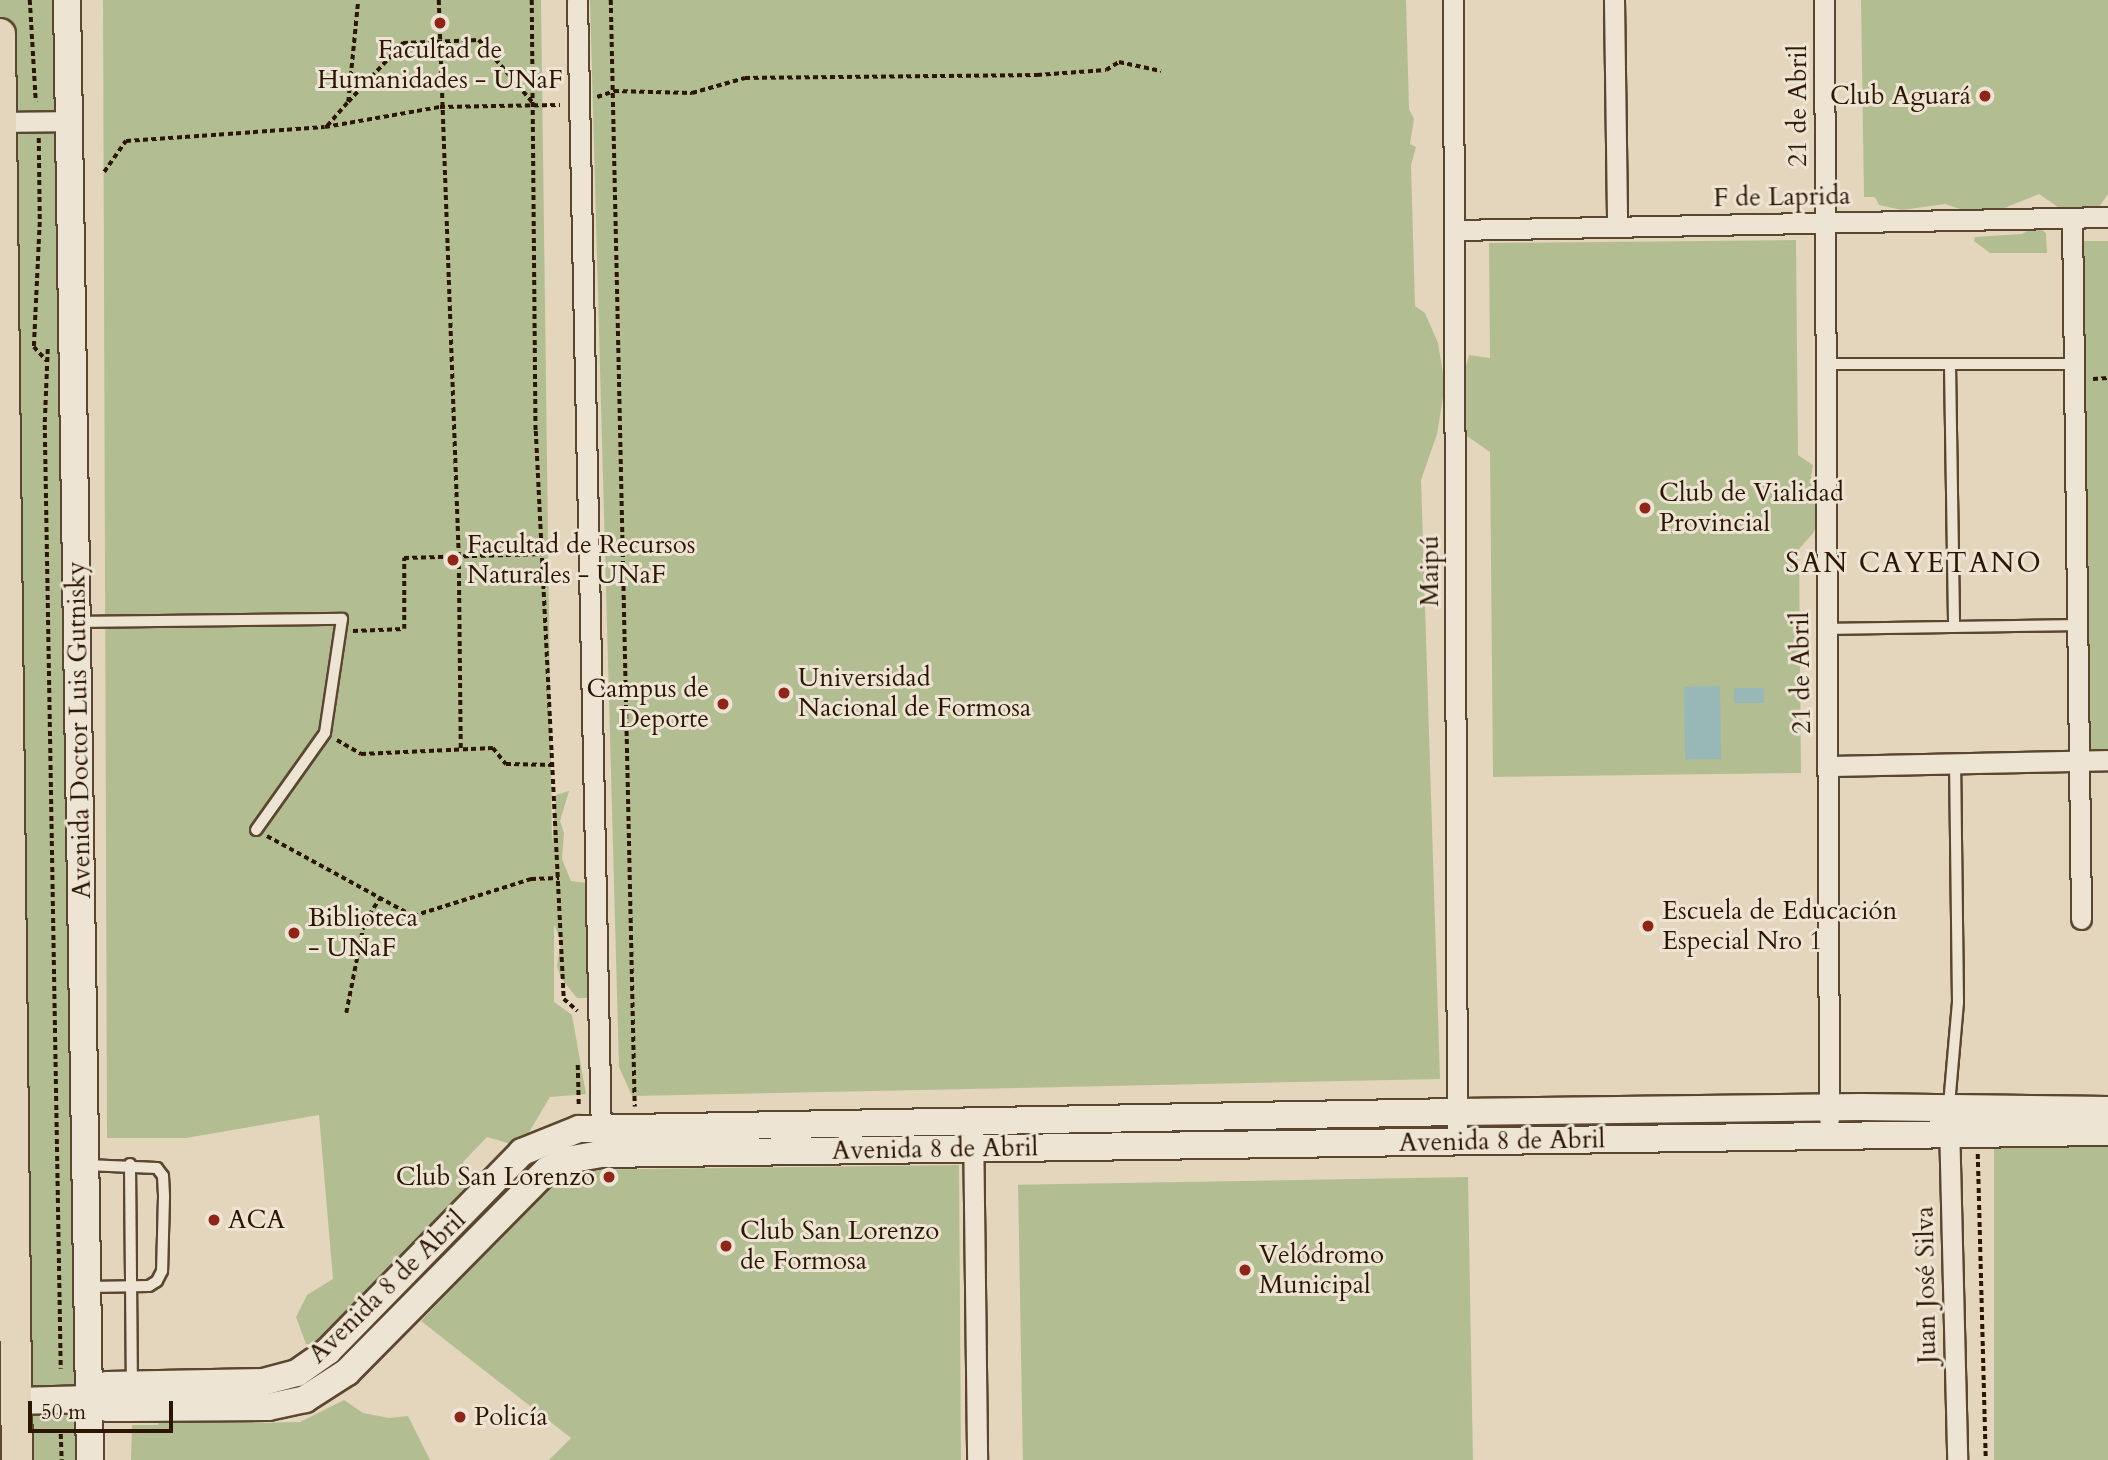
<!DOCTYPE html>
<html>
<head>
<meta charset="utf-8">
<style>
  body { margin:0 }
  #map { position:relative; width:2108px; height:1460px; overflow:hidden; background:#e4d5bd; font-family:Cardo,serif }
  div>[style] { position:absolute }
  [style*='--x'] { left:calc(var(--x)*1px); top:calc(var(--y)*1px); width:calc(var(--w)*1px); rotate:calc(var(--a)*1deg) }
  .green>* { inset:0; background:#b3bd92; transform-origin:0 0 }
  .water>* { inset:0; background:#97b8b6; transform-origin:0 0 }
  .path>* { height:3.5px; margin-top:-1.75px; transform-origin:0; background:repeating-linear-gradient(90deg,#2d1601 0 5px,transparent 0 8.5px) }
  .roads { filter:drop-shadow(2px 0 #5b4630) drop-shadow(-2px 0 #5b4630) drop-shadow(0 2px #5b4630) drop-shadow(0 -2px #5b4630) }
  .service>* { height:10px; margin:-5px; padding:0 5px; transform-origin:5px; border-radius:5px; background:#ede4d4 }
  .minor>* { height:19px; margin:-9.5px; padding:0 9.5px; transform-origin:9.5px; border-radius:9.5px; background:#ede4d4 }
  .secondary>* { height:26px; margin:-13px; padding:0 13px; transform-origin:13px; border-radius:13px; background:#ede4d4 }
  .primary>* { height:30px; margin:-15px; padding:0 15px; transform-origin:15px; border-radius:15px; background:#e4d5bd }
  .dots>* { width:19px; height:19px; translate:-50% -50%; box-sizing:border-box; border:4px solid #ede4d4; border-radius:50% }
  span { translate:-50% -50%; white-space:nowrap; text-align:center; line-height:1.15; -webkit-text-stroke:6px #ede4d4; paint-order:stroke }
  .poi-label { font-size:26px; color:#2d1601 }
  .right { translate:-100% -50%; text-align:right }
  .left { translate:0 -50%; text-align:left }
  .street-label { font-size:26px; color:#2d1601 }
  .neighbourhood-label { font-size:28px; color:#2d1601; letter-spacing:2px }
  .scale { position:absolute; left:28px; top:1401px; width:145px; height:32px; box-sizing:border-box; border:4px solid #2d1601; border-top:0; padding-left:9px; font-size:21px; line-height:24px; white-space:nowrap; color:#2d1601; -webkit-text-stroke:5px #ede4d4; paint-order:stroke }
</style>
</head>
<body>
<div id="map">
  <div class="green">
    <i style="clip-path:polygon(0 0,59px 0,78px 1460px,0 1460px)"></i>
    <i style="clip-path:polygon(103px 0,541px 0,552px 844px,556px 795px,569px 791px,560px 821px,564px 833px,562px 859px,571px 881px,587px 883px,589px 998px,577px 998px,561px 978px,557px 966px,561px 942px,554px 924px,554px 1002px,572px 1015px,586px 1094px,550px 1097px,528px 1134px,511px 1144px,487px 1137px,463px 1162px,468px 1175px,462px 1197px,318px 1345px,306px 1344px,296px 1317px,307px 1295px,333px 1279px,319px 1115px,186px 1138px,107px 1138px)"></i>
    <i style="clip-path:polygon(590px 0,1406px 0,1409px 109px,1414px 119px,1410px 144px,1416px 147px,1411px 165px,1415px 306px,1425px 313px,1438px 343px,1445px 385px,1437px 434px,1421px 480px,1440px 1079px,632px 1096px,619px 1067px)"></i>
    <i style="clip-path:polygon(1861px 0,2108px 0,2108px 194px,2099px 207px,2058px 207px,2039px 194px,2002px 209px,1960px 209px,1945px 204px,1902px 210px,1879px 205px,1875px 197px,1864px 197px)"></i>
    <i style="clip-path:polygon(2036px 226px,2046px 233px,2047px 253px,1990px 253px,1974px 241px,1975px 237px,2022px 234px)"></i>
    <i style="clip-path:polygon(1796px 240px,1798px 455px,1813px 465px,1811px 477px,1822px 504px,1814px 532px,1799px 549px,1801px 773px,1493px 777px,1490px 452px,1451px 425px,1469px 355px,1490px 358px,1489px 243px)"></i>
    <i style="left:2108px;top:241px;width:508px;height:26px;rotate:90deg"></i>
    <i style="left:2108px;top:1147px;width:313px;height:114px;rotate:90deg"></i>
    <i style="clip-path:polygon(959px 1165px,961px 1460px,549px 1460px,571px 1438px,421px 1321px,564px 1170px)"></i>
    <i style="left:1468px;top:1177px;width:283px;height:450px;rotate:89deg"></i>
    <i style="clip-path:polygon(344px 1400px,363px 1413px,389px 1418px,408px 1416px,430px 1460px,131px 1460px,132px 1425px,158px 1425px,158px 1413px,250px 1419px,253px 1423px,300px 1422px)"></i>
  </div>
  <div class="water">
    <i style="left:1720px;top:686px;width:73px;height:36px;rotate:89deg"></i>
    <i style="left:1734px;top:688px;width:30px;height:15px"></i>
  </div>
  <div class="path">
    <i style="--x:30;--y:0;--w:102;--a:86.6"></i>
    <i style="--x:439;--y:0;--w:556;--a:87.94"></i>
    <i style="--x:459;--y:556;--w:194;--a:89.4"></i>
    <i style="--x:532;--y:0;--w:431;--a:89.5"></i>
    <i style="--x:536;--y:431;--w:569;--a:87.18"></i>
    <i style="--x:564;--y:999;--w:18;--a:41"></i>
    <i style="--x:611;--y:0;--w:1107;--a:88.76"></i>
    <i style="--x:597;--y:97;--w:18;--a:-19"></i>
    <i style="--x:614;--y:91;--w:78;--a:1.5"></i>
    <i style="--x:692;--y:93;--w:55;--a:-15.8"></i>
    <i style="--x:745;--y:78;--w:292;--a:-0.6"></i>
    <i style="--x:1037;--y:75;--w:69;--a:-4.1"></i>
    <i style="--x:1106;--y:70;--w:15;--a:-32"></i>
    <i style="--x:1119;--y:62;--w:43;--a:12.1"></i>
    <i style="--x:348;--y:102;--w:81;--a:-47"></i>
    <i style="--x:403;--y:43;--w:76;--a:-2.3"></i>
    <i style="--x:479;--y:40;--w:86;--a:49.3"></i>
    <i style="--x:327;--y:126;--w:32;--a:-49"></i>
    <i style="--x:348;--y:102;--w:102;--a:-84.4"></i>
    <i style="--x:39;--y:138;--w:84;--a:89.3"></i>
    <i style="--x:40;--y:222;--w:125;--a:92.7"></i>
    <i style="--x:34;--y:347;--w:19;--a:47"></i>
    <i style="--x:104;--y:172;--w:38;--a:-55"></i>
    <i style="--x:126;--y:141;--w:199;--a:-4"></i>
    <i style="--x:325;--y:127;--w:117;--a:-9.9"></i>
    <i style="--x:440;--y:107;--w:120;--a:-1"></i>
    <i style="--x:48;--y:349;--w:76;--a:92.3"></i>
    <i style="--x:45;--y:425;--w:944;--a:89.03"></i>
    <i style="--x:2093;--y:379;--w:15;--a:-4"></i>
    <i style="--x:353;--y:631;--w:51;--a:-2.2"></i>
    <i style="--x:404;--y:629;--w:71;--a:-90"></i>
    <i style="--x:404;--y:558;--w:139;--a:-1.6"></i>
    <i style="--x:337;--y:740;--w:28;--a:30"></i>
    <i style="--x:361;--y:754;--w:132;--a:-2.6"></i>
    <i style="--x:493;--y:748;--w:21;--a:51"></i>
    <i style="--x:506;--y:764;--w:49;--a:1.2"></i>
    <i style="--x:267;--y:836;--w:166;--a:28.7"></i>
    <i style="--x:413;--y:916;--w:124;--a:-17.4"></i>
    <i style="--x:531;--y:879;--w:28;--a:-2"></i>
    <i style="--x:346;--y:1013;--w:93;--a:-78.8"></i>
    <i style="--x:364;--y:922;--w:29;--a:-56"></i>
    <i style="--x:578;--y:1065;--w:41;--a:88.6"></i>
    <i style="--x:1978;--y:1154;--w:306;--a:88.5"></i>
    <i style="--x:61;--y:1434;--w:26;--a:88"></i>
  </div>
  <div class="roads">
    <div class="service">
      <i style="--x:1825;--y:364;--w:248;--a:0"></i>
      <i style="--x:1950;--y:365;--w:262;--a:89.1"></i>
      <i style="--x:79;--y:622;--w:263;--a:-0.7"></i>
      <i style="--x:342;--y:619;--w:115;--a:98.5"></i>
      <i style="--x:325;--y:733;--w:119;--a:125.4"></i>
      <i style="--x:1827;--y:629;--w:248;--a:-0.9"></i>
      <i style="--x:1949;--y:1105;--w:103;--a:-85"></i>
      <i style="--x:1958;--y:1002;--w:239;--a:-90.7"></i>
      <i style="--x:130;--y:1164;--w:219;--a:89.5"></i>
      <i style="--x:86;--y:1165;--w:71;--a:2.4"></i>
      <i style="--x:157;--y:1168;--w:10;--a:53"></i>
      <i style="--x:163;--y:1176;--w:21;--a:87"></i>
      <i style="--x:164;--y:1197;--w:74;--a:91.5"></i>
      <i style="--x:162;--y:1271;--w:11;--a:117"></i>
      <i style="--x:157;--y:1281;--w:9;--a:148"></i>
      <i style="--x:149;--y:1286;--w:61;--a:179.1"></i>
    </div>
    <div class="minor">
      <i style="--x:577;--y:0;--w:1140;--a:88.79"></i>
      <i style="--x:1453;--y:0;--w:1142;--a:89.8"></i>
      <i style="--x:1614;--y:0;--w:227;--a:89.2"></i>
      <i style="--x:1824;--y:0;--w:1119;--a:89.74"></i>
      <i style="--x:0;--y:122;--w:69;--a:-0.8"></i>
      <i style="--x:2072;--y:218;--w:701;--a:89.26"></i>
      <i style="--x:1456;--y:230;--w:652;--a:-1.14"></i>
      <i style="--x:1829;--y:766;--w:279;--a:-1.2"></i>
      <i style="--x:973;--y:1122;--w:338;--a:89.3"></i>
      <i style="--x:1949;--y:1122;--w:338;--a:88.6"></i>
    </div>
    <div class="secondary">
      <i style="--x:67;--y:0;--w:1460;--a:89.1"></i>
      <i style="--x:90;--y:1399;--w:22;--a:-39"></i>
      <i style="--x:107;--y:1385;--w:156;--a:-1.1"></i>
      <i style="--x:263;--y:1382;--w:35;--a:-15"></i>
      <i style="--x:297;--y:1373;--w:38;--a:-35"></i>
      <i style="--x:328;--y:1351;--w:278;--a:-45.7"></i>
      <i style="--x:522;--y:1152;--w:61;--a:-22"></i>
      <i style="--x:579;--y:1129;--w:878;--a:-1.11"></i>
      <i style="--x:1457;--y:1112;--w:404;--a:-0.7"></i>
      <i style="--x:1861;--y:1107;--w:247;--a:0.7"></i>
      <i style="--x:16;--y:1401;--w:74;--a:-1.5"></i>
      <i style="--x:90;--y:1399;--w:20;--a:27"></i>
      <i style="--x:108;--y:1408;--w:19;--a:0"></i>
      <i style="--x:127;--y:1408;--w:141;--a:-0.4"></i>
      <i style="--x:268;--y:1407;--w:38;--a:-12"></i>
      <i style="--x:305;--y:1399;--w:50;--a:-32.7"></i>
      <i style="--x:347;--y:1372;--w:284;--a:-45.3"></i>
      <i style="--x:547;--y:1170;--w:22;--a:-27"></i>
      <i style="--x:567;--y:1160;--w:35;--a:-10"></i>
      <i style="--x:601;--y:1154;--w:1507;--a:-0.84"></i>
    </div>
    <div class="primary">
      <i style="--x:0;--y:34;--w:1426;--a:89.32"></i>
    </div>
  </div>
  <div class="dots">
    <i style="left:440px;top:23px;background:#8f2418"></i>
    <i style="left:1985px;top:96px;background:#8f2418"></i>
    <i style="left:1645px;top:508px;background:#8f2418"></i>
    <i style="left:453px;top:560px;background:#8f2418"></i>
    <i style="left:784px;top:693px;background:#8f2418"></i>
    <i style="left:723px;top:704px;background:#8f2418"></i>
    <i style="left:1648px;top:926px;background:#8f2418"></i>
    <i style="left:294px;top:933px;background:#8f2418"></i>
    <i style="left:609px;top:1177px;background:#8f2418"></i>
    <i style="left:214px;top:1220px;background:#8f2418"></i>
    <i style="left:726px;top:1246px;background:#8f2418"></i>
    <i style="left:1245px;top:1270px;background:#8f2418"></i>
    <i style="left:460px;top:1417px;background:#8f2418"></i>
  </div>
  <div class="poi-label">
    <span style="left:440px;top:65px">Facultad de<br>Humanidades - UNaF</span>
    <span class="right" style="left:1971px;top:96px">Club Aguará</span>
    <span class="left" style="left:1659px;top:508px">Club de Vialidad<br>Provincial</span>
    <span class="left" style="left:467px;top:560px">Facultad de Recursos<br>Naturales - UNaF</span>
    <span class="left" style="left:798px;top:693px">Universidad<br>Nacional de Formosa</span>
    <span class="right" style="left:709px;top:704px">Campus de<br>Deporte</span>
    <span class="left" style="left:1662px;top:926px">Escuela de Educación<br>Especial Nro 1</span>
    <span class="left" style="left:308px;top:933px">Biblioteca<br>- UNaF</span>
    <span class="right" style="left:595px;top:1177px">Club San Lorenzo</span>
    <span class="left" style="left:228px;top:1220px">ACA</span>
    <span class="left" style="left:740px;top:1246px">Club San Lorenzo<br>de Formosa</span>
    <span class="left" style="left:1259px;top:1270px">Velódromo<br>Municipal</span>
    <span class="left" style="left:474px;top:1417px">Policía</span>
  </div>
  <div class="street-label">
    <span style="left:1798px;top:106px;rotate:-90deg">21 de Abril</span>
    <span style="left:1782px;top:197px;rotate:-1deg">F de Laprida</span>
    <span style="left:1430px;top:571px;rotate:-90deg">Maipú</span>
    <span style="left:1801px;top:673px;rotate:-91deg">21 de Abril</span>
    <span style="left:79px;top:730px;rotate:-91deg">Avenida Doctor Luis Gutnisky</span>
    <span style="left:1502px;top:1141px;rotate:-1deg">Avenida 8 de Abril</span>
    <span style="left:935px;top:1149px;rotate:-1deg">Avenida 8 de Abril</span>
    <span style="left:1926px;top:1285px;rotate:-91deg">Juan José Silva</span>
    <span style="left:387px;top:1287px;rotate:-44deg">Avenida 8 de Abril</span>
  </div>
  <div class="neighbourhood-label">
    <span style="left:1914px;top:563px">SAN CAYETANO</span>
  </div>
  <div class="scale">50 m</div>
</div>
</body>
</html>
